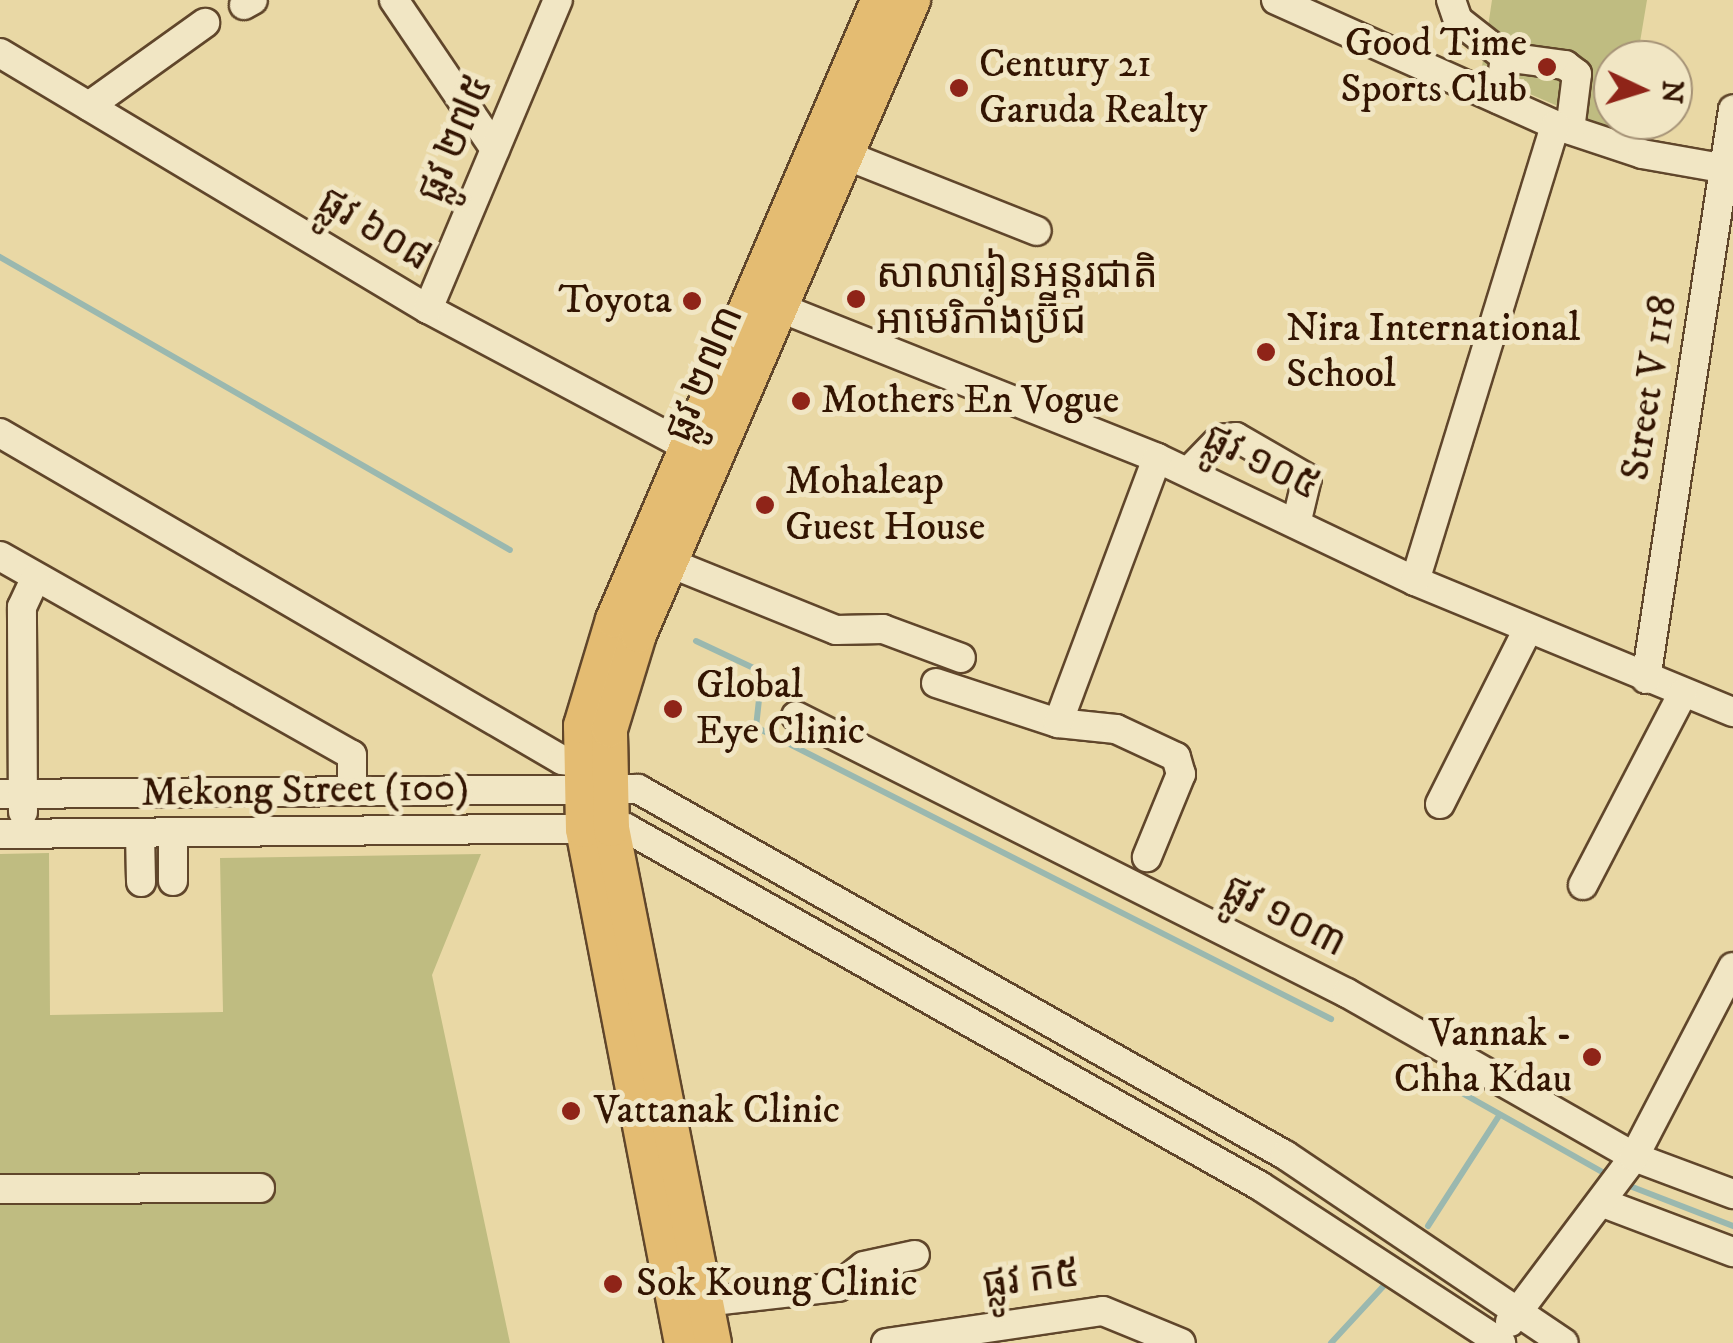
<!DOCTYPE html>
<html>
<head>
<meta charset="utf-8">
<style>
  body { margin:0 }
  #map { position:relative; width:1733px; height:1343px; overflow:hidden; background:#e9d8a5; font-family:"IM FELL DW Pica","Noto Sans Khmer",serif }
  div>[style] { position:absolute }
  [style*='--x'] { left:calc(var(--x)*1px); top:calc(var(--y)*1px); width:calc(var(--w)*1px); rotate:calc(var(--a)*1deg) }
  .green>* { inset:0; background:#bfbc81 }
  .stream>* { height:6px; margin:-3px; padding:0 3px; transform-origin:3px; border-radius:3px; background:#9ab8af }
  .roads { filter:drop-shadow(2px 0 #60462b) drop-shadow(-2px 0 #60462b) drop-shadow(0 2px #60462b) drop-shadow(0 -2px #60462b) }
  .minor>* { height:28px; margin:-14px; padding:0 14px; transform-origin:14px; border-radius:14px; background:#f1e6c4 }
  .major>* { height:35px; margin:-17.5px; padding:0 17.5px; transform-origin:17.5px; border-radius:17.5px; background:#e4bc72 }
  .dots>* { width:28px; height:28px; translate:-50% -50%; box-sizing:border-box; border:5px solid #f1e6c4; border-radius:50% }
  span { translate:-50% -50%; white-space:nowrap; text-align:center; line-height:1.15; -webkit-text-stroke:10px #f1e6c4; paint-order:stroke }
  .poi-label { font-size:40px; color:#331502 }
  .right { translate:-100% -50%; text-align:right }
  .left { translate:0 -50%; text-align:left }
  .street-label { font-size:40px; color:#331502 }
  .north { position:absolute; left:1593px; top:40px; width:100px; height:100px; box-sizing:border-box; background:#f1e6c4; border:2px solid #a59276; border-radius:50%; rotate:94deg; font-size:28px; font-weight:700; line-height:40px; text-align:center; color:#331502 }
  .north::after { content:''; display:block; margin:auto; width:35px; height:45px; background:#8f2418; clip-path:polygon(50% 0,100% 100%,50% 72%,0 100%) }
</style>
</head>
<body>
<div id="map">
  <div class="green">
    <i style="clip-path:polygon(1492px 0,1647px 0,1637px 60px,1613px 60px,1613px 120px,1628px 120px,1625px 135px,1481px 73px)"></i>
    <i style="clip-path:polygon(49px 853px,50px 1015px,223px 1012px,220px 858px,481px 854px,432px 975px,510px 1343px,0 1343px,0 854px)"></i>
  </div>
  <div class="stream">
    <i style="--x:0;--y:257;--w:588;--a:29.88"></i>
    <i style="--x:696;--y:641;--w:73;--a:25.2"></i>
    <i style="--x:762;--y:672;--w:55;--a:96.2"></i>
    <i style="--x:756;--y:727;--w:645;--a:26.92"></i>
    <i style="--x:1407;--y:1062;--w:234;--a:29.4"></i>
    <i style="--x:1622;--y:1183;--w:119;--a:21.2"></i>
    <i style="--x:1428;--y:1226;--w:131;--a:-57.2"></i>
    <i style="--x:1331;--y:1343;--w:88;--a:-47.3"></i>
  </div>
  <div class="roads">
    <div class="minor">
      <i style="--x:394;--y:0;--w:180;--a:55.9"></i>
      <i style="--x:1276;--y:0;--w:306;--a:24.1"></i>
      <i style="--x:1555;--y:125;--w:92;--a:18.4"></i>
      <i style="--x:1642;--y:154;--w:92;--a:10"></i>
      <i style="--x:1451;--y:0;--w:21;--a:71"></i>
      <i style="--x:1458;--y:20;--w:60;--a:38.2"></i>
      <i style="--x:1505;--y:57;--w:43;--a:97.9"></i>
      <i style="--x:244;--y:5;--w:10;--a:-29"></i>
      <i style="--x:0;--y:53;--w:499;--a:30.9"></i>
      <i style="--x:428;--y:309;--w:313;--a:28"></i>
      <i style="--x:1505;--y:57;--w:61;--a:7.6"></i>
      <i style="--x:1565;--y:65;--w:15;--a:37"></i>
      <i style="--x:1577;--y:74;--w:56;--a:97.1"></i>
      <i style="--x:89;--y:106;--w:143;--a:-35.6"></i>
      <i style="--x:845;--y:155;--w:206;--a:21.6"></i>
      <i style="--x:763;--y:301;--w:424;--a:21.7"></i>
      <i style="--x:1157;--y:458;--w:286;--a:25.5"></i>
      <i style="--x:1415;--y:581;--w:344;--a:22.4"></i>
      <i style="--x:428;--y:309;--w:335;--a:-67.2"></i>
      <i style="--x:0;--y:433;--w:650;--a:30.19"></i>
      <i style="--x:562;--y:760;--w:16;--a:7"></i>
      <i style="--x:1188;--y:472;--w:46;--a:-45.9"></i>
      <i style="--x:1220;--y:439;--w:16;--a:-7"></i>
      <i style="--x:1236;--y:437;--w:82;--a:30"></i>
      <i style="--x:1307;--y:478;--w:47;--a:103.4"></i>
      <i style="--x:0;--y:556;--w:404;--a:29.5"></i>
      <i style="--x:352;--y:755;--w:36;--a:90"></i>
      <i style="--x:670;--y:563;--w:179;--a:22"></i>
      <i style="--x:836;--y:630;--w:47;--a:-1.2"></i>
      <i style="--x:883;--y:629;--w:83;--a:20.4"></i>
      <i style="--x:1415;--y:581;--w:477;--a:-72.9"></i>
      <i style="--x:1646;--y:679;--w:576;--a:-81.31"></i>
      <i style="--x:936;--y:683;--w:128;--a:18.2"></i>
      <i style="--x:1058;--y:723;--w:58;--a:5.9"></i>
      <i style="--x:1116;--y:729;--w:66;--a:25"></i>
      <i style="--x:1176;--y:757;--w:18;--a:74"></i>
      <i style="--x:1181;--y:774;--w:90;--a:112.3"></i>
      <i style="--x:796;--y:716;--w:617;--a:26.69"></i>
      <i style="--x:1347;--y:993;--w:331;--a:29.7"></i>
      <i style="--x:1634;--y:1157;--w:106;--a:20.5"></i>
      <i style="--x:1058;--y:723;--w:283;--a:-69.5"></i>
      <i style="--x:0;--y:794;--w:638;--a:-0.45"></i>
      <i style="--x:638;--y:789;--w:743;--a:29.5"></i>
      <i style="--x:1285;--y:1155;--w:336;--a:34"></i>
      <i style="--x:1440;--y:804;--w:196;--a:-63.3"></i>
      <i style="--x:23;--y:812;--w:205;--a:-90.3"></i>
      <i style="--x:22;--y:607;--w:33;--a:-65"></i>
      <i style="--x:173;--y:832;--w:49;--a:90"></i>
      <i style="--x:140;--y:833;--w:49;--a:88.8"></i>
      <i style="--x:0;--y:834;--w:626;--a:-0.55"></i>
      <i style="--x:626;--y:828;--w:728;--a:29.45"></i>
      <i style="--x:1260;--y:1186;--w:288;--a:33.1"></i>
      <i style="--x:1583;--y:885;--w:216;--a:-62.5"></i>
      <i style="--x:0;--y:1189;--w:260;--a:-0.2"></i>
      <i style="--x:1603;--y:1203;--w:139;--a:20.7"></i>
      <i style="--x:704;--y:1302;--w:135;--a:-6.4"></i>
      <i style="--x:838;--y:1287;--w:33;--a:-39"></i>
      <i style="--x:864;--y:1266;--w:52;--a:-12.2"></i>
      <i style="--x:1510;--y:1322;--w:206;--a:-53.1"></i>
      <i style="--x:1634;--y:1157;--w:214;--a:-62.5"></i>
      <i style="--x:886;--y:1343;--w:219;--a:-8.4"></i>
      <i style="--x:1103;--y:1311;--w:84;--a:22.3"></i>
    </div>
    <div class="major">
      <i style="--x:682;--y:1343;--w:523;--a:-100.9"></i>
      <i style="--x:583;--y:829;--w:104;--a:-91.1"></i>
      <i style="--x:581;--y:725;--w:111;--a:-73.2"></i>
      <i style="--x:613;--y:619;--w:673;--a:-66.82"></i>
      <i style="--x:713;--y:1343;--w:525;--a:-101.2"></i>
      <i style="--x:611;--y:828;--w:99;--a:-91.2"></i>
      <i style="--x:609;--y:729;--w:99;--a:-73"></i>
      <i style="--x:638;--y:634;--w:691;--a:-66.63"></i>
    </div>
  </div>
  <div class="dots">
    <i style="left:1547px;top:67px;background:#8f2418"></i>
    <i style="left:959px;top:88px;background:#8f2418"></i>
    <i style="left:856px;top:299px;background:#8f2418"></i>
    <i style="left:692px;top:301px;background:#8f2418"></i>
    <i style="left:1266px;top:352px;background:#8f2418"></i>
    <i style="left:801px;top:401px;background:#8f2418"></i>
    <i style="left:765px;top:505px;background:#8f2418"></i>
    <i style="left:673px;top:709px;background:#8f2418"></i>
    <i style="left:1592px;top:1057px;background:#8f2418"></i>
    <i style="left:571px;top:1111px;background:#8f2418"></i>
    <i style="left:613px;top:1284px;background:#8f2418"></i>
  </div>
  <div class="poi-label">
    <span class="right" style="left:1527px;top:67px">Good Time<br>Sports Club</span>
    <span class="left" style="left:979px;top:88px">Century 21<br>Garuda Realty</span>
    <span class="left" style="left:876px;top:299px">សាលារៀនអន្តរជាតិ<br>អាមេរិកាំងប្រ៊ីជ</span>
    <span class="right" style="left:672px;top:301px">Toyota</span>
    <span class="left" style="left:1286px;top:352px">Nira International<br>School</span>
    <span class="left" style="left:821px;top:401px">Mothers En Vogue</span>
    <span class="left" style="left:785px;top:505px">Mohaleap<br>Guest House</span>
    <span class="left" style="left:696px;top:709px">Global<br>Eye Clinic</span>
    <span class="right" style="left:1572px;top:1057px">Vannak -<br>Chha Kdau</span>
    <span class="left" style="left:594px;top:1111px">Vattanak Clinic</span>
    <span class="left" style="left:636px;top:1284px">Sok Koung Clinic</span>
  </div>
  <div class="street-label">
    <span style="left:456px;top:139px;rotate:-67deg">ផ្លូវ ២៧៥</span>
    <span style="left:374px;top:230px;rotate:31deg">ផ្លូវ ៦០៨</span>
    <span style="left:705px;top:374px;rotate:-67deg">ផ្លូវ ២៧៣</span>
    <span style="left:1650px;top:388px;rotate:-81deg">Street V 118</span>
    <span style="left:1261px;top:463px;rotate:26deg">ផ្លូវ ១០៥</span>
    <span style="left:305px;top:791px;rotate:-1deg">Mekong Street (100)</span>
    <span style="left:1284px;top:917px;rotate:27deg">ផ្លូវ ១០៣</span>
    <span style="left:1031px;top:1280px;rotate:-7deg">ផ្លូវ ក៥</span>
  </div>
  <div class="north">N</div>
</div>
</body>
</html>
